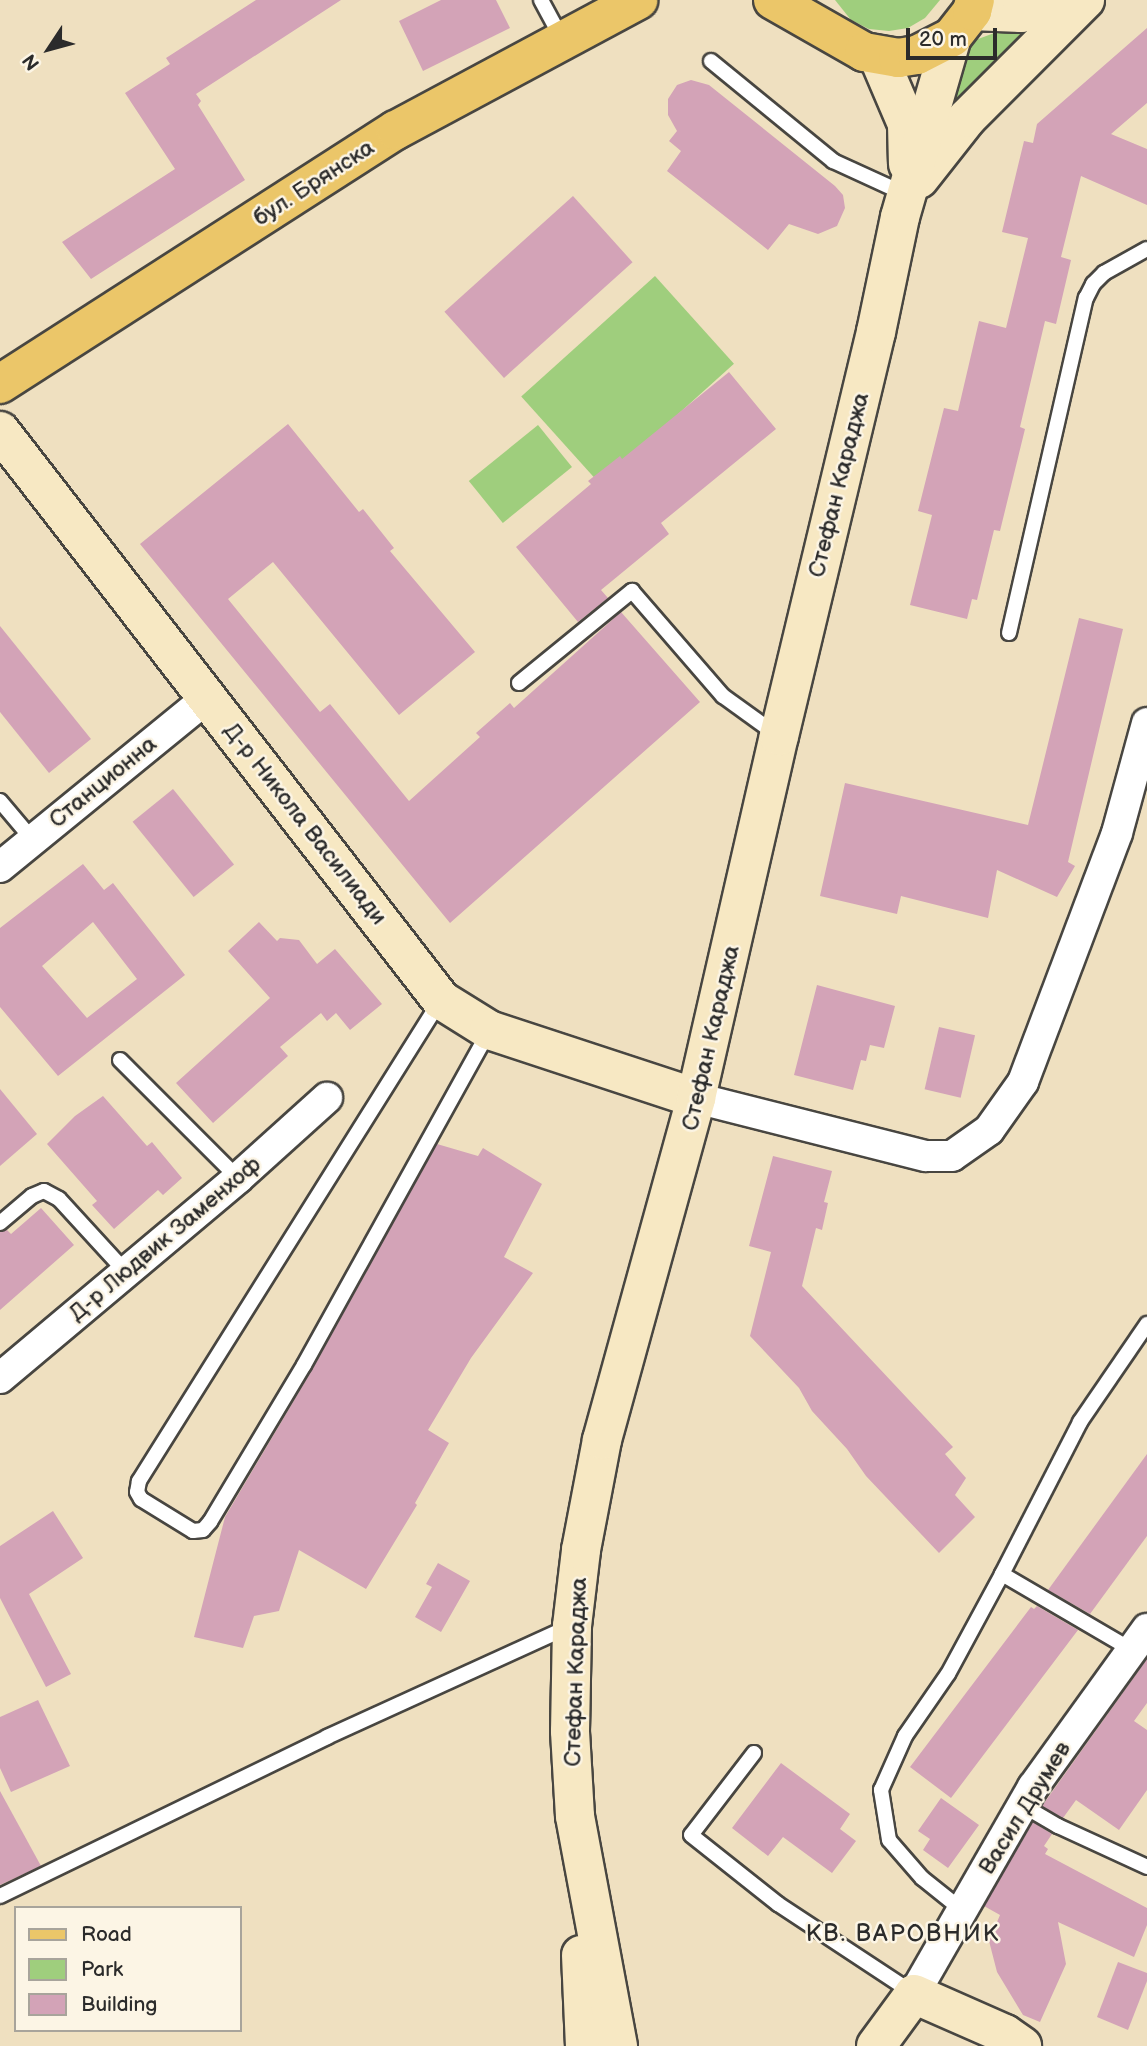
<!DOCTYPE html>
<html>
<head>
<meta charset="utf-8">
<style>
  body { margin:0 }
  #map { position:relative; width:1147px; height:2046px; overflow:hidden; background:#efe0c0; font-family:"Balsamiq Sans",sans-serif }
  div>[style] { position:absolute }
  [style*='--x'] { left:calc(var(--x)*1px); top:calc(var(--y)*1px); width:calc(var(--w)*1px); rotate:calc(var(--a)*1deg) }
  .green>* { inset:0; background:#9fce7d; transform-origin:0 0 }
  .building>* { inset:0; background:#d3a3b7; transform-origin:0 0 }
  .roads { filter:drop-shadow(2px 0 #484641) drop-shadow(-2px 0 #484641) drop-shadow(0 2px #484641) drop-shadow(0 -2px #484641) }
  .lane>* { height:14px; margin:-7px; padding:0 7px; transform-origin:7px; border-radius:7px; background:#fff }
  .street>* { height:30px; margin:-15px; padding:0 15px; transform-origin:15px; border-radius:15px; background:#fff }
  .secondary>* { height:38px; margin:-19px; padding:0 19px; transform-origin:19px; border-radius:19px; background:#f7e8c3 }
  .primary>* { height:38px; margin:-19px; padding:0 19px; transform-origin:19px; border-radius:19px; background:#ebc669 }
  span { translate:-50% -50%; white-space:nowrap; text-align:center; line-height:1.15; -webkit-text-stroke:5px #fcf5e5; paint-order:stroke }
  .street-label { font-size:23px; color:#2b2b2b }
  .neighbourhood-label { font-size:24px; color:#2b2b2b; letter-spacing:2px }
  .legend { position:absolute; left:14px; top:1906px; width:228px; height:126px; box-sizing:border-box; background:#fcf5e5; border:2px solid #a8a49b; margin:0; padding:9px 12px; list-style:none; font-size:21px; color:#2b2b2b }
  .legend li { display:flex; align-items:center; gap:14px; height:35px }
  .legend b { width:35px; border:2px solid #a8a49b }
  .north { position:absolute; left:14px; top:14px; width:70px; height:70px; -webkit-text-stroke:5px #fcf5e5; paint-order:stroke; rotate:234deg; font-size:19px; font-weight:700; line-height:28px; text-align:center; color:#2b2b2b }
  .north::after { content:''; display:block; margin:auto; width:24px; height:32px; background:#2b2b2b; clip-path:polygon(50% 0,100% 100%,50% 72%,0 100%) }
  .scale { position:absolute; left:906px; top:28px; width:91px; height:32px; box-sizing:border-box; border:4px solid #2b2b2b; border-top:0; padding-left:9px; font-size:21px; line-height:24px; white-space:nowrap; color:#2b2b2b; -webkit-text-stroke:5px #fcf5e5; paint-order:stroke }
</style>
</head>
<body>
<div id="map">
  <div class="green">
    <i style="clip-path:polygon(835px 0,940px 0,925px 18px,908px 28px,889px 31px,869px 29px,851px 20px)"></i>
    <i style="clip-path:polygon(997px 32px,1029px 32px,955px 110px,949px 75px,970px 42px)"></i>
    <i style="left:655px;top:276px;width:118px;height:180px;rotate:48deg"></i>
    <i style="left:538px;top:425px;width:54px;height:89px;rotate:51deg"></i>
  </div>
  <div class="building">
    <i style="clip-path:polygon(256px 0,341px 0,196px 94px,201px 101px,198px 105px,245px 180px,91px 279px,62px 242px,175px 169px,125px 93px,170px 64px,166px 58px)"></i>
    <i style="clip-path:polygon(441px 0,496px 0,510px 28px,423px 71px,399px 21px)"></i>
    <i style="clip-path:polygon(1147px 28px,1147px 103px,1111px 134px,1147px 149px,1147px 205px,1081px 176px,1061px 257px,1071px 260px,1056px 324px,1045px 321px,1020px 427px,1025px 429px,1000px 531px,994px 530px,977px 600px,972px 599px,967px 619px,910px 605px,932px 515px,918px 511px,944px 408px,958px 411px,979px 321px,1006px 328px,1028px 238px,1002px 232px,1024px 141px,1033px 143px,1037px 124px)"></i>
    <i style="clip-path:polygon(691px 80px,709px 85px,835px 186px,843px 195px,845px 208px,837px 226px,818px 234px,789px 224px,768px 250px,667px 171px,681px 151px,669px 141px,677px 131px,668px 115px,668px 99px,677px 85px)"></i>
    <i style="left:573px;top:196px;width:89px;height:173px;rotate:48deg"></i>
    <i style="clip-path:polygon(729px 372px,776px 429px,661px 523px,669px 534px,601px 590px,608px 598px,578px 622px,516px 547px,591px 484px,588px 481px,620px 456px,622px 459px)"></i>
    <i style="clip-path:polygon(288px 424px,359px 512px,363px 509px,394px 548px,390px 551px,475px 652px,399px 715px,273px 562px,228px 599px,320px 712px,330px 704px,409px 801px,480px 737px,476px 733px,510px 703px,514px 708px,621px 612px,700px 702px,450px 923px,140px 544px)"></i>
    <i style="clip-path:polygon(1079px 618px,1123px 629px,1068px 862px,1075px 866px,1057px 897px,997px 870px,988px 918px,901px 896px,897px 914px,820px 896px,845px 783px,1028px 825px)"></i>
    <i style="clip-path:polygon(0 626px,91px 739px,49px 773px,0 712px)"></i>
    <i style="left:173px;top:789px;width:97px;height:52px;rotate:51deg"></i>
    <i style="clip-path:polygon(evenodd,83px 864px,104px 890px,113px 883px,185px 975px,58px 1076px,0 1007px,0 928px,83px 864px,93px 922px,137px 979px,87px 1018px,42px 966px,93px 922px)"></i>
    <i style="clip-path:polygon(259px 922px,277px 941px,280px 938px,299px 940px,317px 964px,335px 949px,382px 1004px,350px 1030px,336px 1013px,327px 1021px,321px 1013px,280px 1047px,288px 1056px,213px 1123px,176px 1083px,270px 998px,228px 951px)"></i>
    <i style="clip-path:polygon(817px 985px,895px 1006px,884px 1048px,870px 1045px,866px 1061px,861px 1060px,853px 1090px,794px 1075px)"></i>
    <i style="left:939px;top:1027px;width:37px;height:64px;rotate:13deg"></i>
    <i style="clip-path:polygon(0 1089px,37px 1134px,0 1166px)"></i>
    <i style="clip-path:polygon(103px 1096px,147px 1146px,152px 1142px,182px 1178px,163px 1195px,158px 1190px,114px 1229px,92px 1205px,97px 1201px,47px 1144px,75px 1116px)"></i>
    <i style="clip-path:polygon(437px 1144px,478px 1156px,483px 1148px,542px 1184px,504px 1257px,533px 1273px,471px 1358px,428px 1430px,449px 1443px,415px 1503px,417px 1505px,366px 1589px,299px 1550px,279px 1611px,254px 1616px,243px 1648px,194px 1637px,225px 1517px,312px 1370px)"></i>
    <i style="clip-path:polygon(773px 1156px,832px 1171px,824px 1202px,828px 1203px,822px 1230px,816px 1228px,802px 1286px,953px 1447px,945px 1454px,966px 1478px,955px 1495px,975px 1517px,939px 1553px,866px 1476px,847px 1449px,812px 1411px,799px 1388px,750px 1336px,771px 1252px,749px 1246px)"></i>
    <i style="clip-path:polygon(41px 1208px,74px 1245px,0 1310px,0 1232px,7px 1230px,11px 1234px)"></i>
    <i style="clip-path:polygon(1147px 1454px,1147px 1536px,1090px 1614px,1048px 1590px)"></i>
    <i style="clip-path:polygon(53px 1511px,83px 1558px,29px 1594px,71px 1674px,46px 1687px,0 1598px,0 1546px)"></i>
    <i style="clip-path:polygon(438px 1563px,470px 1581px,441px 1632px,415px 1617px,432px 1587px,426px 1584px)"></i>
    <i style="clip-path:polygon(1037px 1606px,1078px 1630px,951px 1798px,910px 1767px,1031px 1607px,1034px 1609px)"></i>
    <i style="clip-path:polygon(1147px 1659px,1147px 1703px,1134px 1721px,1147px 1730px,1147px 1790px,1119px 1830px,1076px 1800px,1063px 1818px,1042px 1806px)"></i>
    <i style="clip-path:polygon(38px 1700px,70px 1766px,11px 1792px,0 1768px,0 1717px)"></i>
    <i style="clip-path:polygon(781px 1763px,850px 1814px,840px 1829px,856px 1841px,832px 1873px,783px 1837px,768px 1856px,732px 1828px)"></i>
    <i style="clip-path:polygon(0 1791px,41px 1866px,0 1885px)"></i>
    <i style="clip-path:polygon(941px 1798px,979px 1825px,948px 1868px,923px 1850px,930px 1839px,918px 1831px)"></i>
    <i style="clip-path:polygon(1033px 1822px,1052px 1834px,1044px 1846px,1048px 1849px,1045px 1854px,1147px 1908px,1147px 1925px,1134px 1957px,1058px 1922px,1066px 1964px,1040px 2022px,1023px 2015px,997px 1972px,989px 1941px,1000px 1915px,984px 1906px)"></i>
    <i style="clip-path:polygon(1118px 1962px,1147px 1973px,1147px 1981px,1128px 2030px,1097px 2017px)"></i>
  </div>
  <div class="roads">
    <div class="lane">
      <i style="--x:541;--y:0;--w:44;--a:61.7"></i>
      <i style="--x:711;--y:61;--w:158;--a:39.3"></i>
      <i style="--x:833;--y:161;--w:79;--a:24.6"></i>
      <i style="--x:1009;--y:633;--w:344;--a:-77.1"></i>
      <i style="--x:1086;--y:298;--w:16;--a:-63"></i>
      <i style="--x:1093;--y:284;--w:16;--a:-45"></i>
      <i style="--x:1104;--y:273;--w:49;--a:-29.2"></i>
      <i style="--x:519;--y:683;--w:146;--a:-39.2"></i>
      <i style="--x:632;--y:591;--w:139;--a:49.1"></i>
      <i style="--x:723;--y:696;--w:67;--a:35.8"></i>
      <i style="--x:0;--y:801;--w:51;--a:49.8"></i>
      <i style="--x:440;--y:1001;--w:567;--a:122.09"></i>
      <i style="--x:139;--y:1481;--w:11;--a:100"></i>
      <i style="--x:137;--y:1492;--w:8;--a:60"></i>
      <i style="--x:141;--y:1499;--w:61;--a:31.6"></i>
      <i style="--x:193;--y:1531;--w:10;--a:-6"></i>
      <i style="--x:203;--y:1530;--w:11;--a:-49"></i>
      <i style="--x:210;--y:1522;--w:183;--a:-59.1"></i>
      <i style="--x:304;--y:1365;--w:382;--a:-61"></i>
      <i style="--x:120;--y:1060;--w:167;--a:45"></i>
      <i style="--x:0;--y:1223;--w:42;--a:-40.2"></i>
      <i style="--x:32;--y:1196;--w:13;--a:-23"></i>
      <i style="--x:44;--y:1191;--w:17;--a:28"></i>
      <i style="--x:59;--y:1199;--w:99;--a:47.5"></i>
      <i style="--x:1002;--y:1574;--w:171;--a:-62.8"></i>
      <i style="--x:1080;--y:1422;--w:119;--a:-55.6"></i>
      <i style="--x:754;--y:1753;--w:103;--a:127.5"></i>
      <i style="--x:691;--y:1835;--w:111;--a:38.4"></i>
      <i style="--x:778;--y:1904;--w:162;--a:33.4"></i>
      <i style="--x:1022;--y:1805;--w:42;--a:30.3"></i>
      <i style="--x:1058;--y:1826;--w:98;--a:24.7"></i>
      <i style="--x:0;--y:1896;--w:364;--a:-25.9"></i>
      <i style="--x:327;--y:1737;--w:265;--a:-24.5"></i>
      <i style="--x:962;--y:1910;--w:51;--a:-141.3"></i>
      <i style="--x:922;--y:1878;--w:50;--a:-131"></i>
      <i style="--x:889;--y:1840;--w:51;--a:-99.1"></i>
      <i style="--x:881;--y:1790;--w:59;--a:-66"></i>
      <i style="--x:905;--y:1736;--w:75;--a:-55.3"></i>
      <i style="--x:948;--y:1674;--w:114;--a:-61.6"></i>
      <i style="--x:1002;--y:1574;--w:151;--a:30.3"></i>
    </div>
    <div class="street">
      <i style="--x:0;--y:867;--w:267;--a:-39.2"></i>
      <i style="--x:696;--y:1098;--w:237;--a:14.2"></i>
      <i style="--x:926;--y:1156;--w:26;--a:0"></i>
      <i style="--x:952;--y:1156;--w:45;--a:-35.1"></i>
      <i style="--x:989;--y:1130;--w:59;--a:-54.7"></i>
      <i style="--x:1023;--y:1082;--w:266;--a:-69.3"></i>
      <i style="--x:1117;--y:833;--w:114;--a:-74.7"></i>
      <i style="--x:0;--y:1378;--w:311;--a:-40"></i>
      <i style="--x:238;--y:1178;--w:120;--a:-42"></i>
      <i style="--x:914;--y:1994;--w:239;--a:-60.1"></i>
      <i style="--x:1033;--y:1787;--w:195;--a:-54.2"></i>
    </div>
    <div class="secondary">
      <i style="--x:972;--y:11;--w:49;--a:2.3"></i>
      <i style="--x:1021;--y:13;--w:58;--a:-12.8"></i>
      <i style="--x:878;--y:56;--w:74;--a:66.9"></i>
      <i style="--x:907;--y:124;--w:40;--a:88.6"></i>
      <i style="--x:919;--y:179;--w:78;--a:-51.8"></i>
      <i style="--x:967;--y:118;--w:167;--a:-45"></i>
      <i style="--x:0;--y:431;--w:720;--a:52.22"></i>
      <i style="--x:441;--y:1000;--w:57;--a:32"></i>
      <i style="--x:489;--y:1030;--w:218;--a:18.2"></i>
      <i style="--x:581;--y:1955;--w:91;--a:87.5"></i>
      <i style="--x:618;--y:2046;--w:234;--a:-100.6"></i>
      <i style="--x:575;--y:1816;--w:85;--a:-93.4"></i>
      <i style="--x:570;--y:1731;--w:105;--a:-88.9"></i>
      <i style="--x:572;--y:1626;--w:77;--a:-83.2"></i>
      <i style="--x:581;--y:1550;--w:112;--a:-79.2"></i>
      <i style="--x:602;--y:1440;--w:355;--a:-74.6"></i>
      <i style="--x:696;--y:1098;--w:371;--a:-77.1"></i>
      <i style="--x:779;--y:736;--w:415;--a:-76.5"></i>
      <i style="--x:876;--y:332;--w:117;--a:-78.2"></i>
      <i style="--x:900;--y:217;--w:187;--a:-73.9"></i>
      <i style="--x:876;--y:2046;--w:64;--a:-53.8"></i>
      <i style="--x:914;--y:1994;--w:99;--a:23.7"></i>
      <i style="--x:1005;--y:2034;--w:21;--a:35"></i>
    </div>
    <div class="primary">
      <i style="--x:773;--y:0;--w:105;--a:29.7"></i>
      <i style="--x:864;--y:52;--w:35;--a:10"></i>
      <i style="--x:898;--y:58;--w:19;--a:-9"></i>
      <i style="--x:917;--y:55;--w:39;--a:-27"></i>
      <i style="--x:952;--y:37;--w:33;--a:-52"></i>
      <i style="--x:972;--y:11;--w:11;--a:-75"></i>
      <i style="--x:0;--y:384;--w:470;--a:-32.7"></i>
      <i style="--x:396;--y:130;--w:275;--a:-28.2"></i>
    </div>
  </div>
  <div class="street-label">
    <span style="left:314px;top:183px;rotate:-33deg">бул. Брянска</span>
    <span style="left:839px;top:485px;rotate:-76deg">Стефан Караджа</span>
    <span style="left:103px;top:782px;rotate:-39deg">Станционна</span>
    <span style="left:305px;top:824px;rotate:52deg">Д-р Никола Василиади</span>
    <span style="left:711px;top:1038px;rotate:-77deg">Стефан Караджа</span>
    <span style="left:165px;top:1239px;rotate:-40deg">Д-р Людвик Заменхоф</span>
    <span style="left:576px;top:1672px;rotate:-88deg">Стефан Караджа</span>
    <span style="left:1025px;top:1808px;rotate:-58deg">Васил Друмев</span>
  </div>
  <div class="neighbourhood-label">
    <span style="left:903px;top:1934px">КВ. ВАРОВНИК</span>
  </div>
  <ul class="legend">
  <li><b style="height:9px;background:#ebc669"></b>Road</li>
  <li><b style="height:19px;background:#9fce7d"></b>Park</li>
  <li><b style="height:19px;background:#d3a3b7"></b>Building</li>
  </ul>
  <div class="north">N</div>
  <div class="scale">20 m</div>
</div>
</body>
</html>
